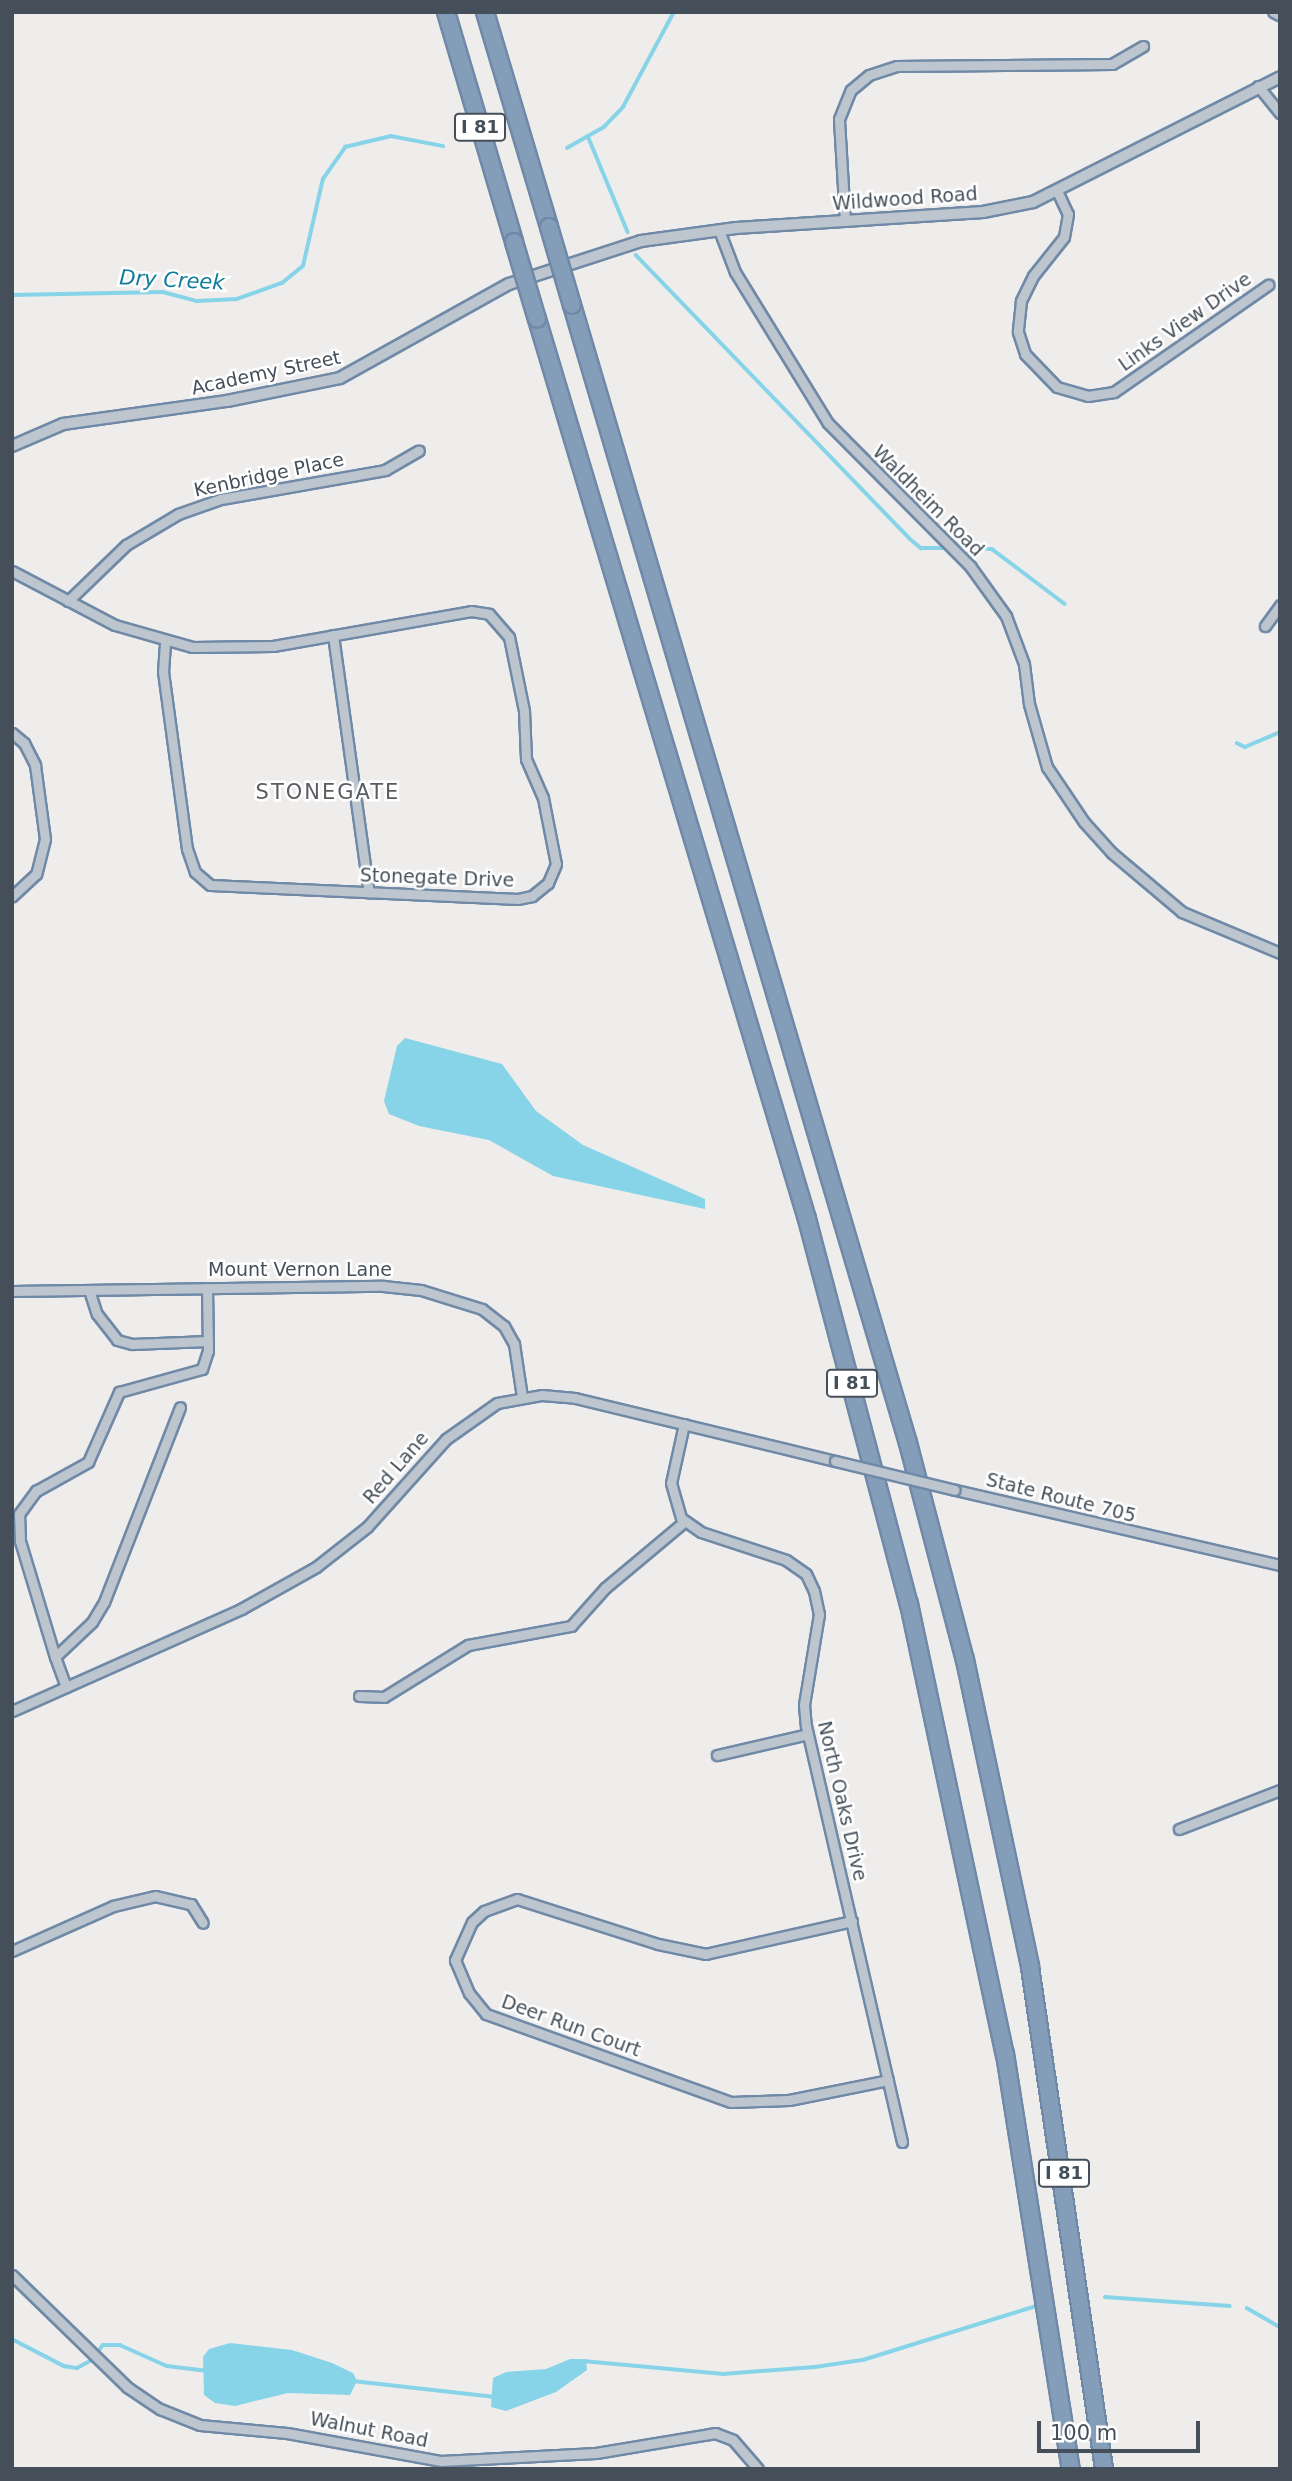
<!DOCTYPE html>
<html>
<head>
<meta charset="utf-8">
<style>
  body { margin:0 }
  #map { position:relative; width:1292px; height:2481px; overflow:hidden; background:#efecec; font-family:"DejaVu Sans",sans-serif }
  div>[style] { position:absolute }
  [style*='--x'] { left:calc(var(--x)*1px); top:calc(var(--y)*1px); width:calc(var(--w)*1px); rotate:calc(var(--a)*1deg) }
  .water>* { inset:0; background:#87d4e9 }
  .stream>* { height:3.5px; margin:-1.75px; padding:0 1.75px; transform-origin:1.75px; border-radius:1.75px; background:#87d4e9 }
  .roads { filter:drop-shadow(2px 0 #6f89a6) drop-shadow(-2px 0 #6f89a6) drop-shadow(0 2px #6f89a6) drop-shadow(0 -2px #6f89a6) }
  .minor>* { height:9px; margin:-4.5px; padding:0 4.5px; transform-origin:4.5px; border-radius:4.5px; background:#bdc6ce }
  .tertiary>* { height:10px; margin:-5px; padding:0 5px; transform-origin:5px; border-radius:5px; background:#bdc6ce }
  .motorway>* { height:16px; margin:-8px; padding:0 8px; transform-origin:8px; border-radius:8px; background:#849eba }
  .bridges { filter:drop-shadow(2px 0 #6f89a6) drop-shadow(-2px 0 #6f89a6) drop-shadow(0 2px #6f89a6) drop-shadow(0 -2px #6f89a6) }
  .minor-bridge>* { height:9px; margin:-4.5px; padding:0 4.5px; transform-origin:4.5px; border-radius:4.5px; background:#bdc6ce }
  .motorway-bridge>* { height:16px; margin:-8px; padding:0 8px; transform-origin:8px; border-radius:8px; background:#849eba }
  span { translate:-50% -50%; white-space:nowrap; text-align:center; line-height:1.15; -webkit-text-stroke:5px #fff; paint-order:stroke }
  .shield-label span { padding:2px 5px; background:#fff; border:2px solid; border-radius:5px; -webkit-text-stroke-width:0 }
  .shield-label { font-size:18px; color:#454f59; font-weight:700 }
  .street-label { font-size:19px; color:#454f59 }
  .water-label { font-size:21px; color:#0f7c9a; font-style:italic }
  .neighbourhood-label { font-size:21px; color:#595c61; letter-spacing:2px }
  .frame { position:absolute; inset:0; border:14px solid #454f59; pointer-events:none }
  .scale { position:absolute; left:1037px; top:2421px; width:163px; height:32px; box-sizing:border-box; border:4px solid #454f59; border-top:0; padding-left:9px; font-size:21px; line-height:24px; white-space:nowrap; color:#454f59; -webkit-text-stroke:5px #fff; paint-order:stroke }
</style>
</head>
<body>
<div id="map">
  <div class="water">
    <i style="clip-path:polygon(405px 1038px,502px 1064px,536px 1111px,583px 1145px,705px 1199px,705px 1209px,553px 1176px,489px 1140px,419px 1126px,389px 1114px,384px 1101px,397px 1046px)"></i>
    <i style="clip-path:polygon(230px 2343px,292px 2350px,332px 2363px,353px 2373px,357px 2381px,350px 2395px,288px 2393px,235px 2406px,215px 2403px,204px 2395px,203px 2357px,209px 2349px)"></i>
    <i style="clip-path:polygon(570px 2359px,586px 2359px,587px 2370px,556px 2392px,506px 2411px,491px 2407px,493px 2378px,506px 2372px,546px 2369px)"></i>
  </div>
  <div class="stream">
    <i style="--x:588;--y:136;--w:104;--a:67.4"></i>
    <i style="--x:567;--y:148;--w:43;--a:-29.6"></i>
    <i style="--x:604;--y:127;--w:28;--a:-46"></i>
    <i style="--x:623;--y:107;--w:108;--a:-61.8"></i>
    <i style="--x:636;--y:255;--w:393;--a:46"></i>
    <i style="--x:909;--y:538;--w:16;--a:40"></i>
    <i style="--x:921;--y:548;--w:21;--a:0"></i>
    <i style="--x:12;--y:295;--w:151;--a:-1.1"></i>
    <i style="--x:163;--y:292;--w:35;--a:15"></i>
    <i style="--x:197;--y:301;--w:40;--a:-2.9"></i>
    <i style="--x:237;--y:299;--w:48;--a:-19.6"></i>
    <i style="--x:282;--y:283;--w:27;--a:-39"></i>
    <i style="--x:303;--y:266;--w:89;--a:-77.1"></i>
    <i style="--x:323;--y:179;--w:39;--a:-55"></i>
    <i style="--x:345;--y:147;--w:47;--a:-13.4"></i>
    <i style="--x:391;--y:136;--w:53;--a:10.9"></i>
    <i style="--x:962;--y:546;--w:30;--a:6"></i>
    <i style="--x:992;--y:549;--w:91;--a:37"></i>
    <i style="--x:1237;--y:743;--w:9;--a:27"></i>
    <i style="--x:1245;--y:747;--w:38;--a:-23"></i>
    <i style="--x:1105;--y:2297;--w:125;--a:4.1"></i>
    <i style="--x:1247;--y:2308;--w:38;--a:30"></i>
    <i style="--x:12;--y:2339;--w:59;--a:27.4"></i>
    <i style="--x:64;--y:2366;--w:13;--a:9"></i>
    <i style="--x:77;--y:2368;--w:15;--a:-28"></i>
    <i style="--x:99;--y:2350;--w:6;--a:-51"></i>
    <i style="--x:103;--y:2345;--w:17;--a:0"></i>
    <i style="--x:120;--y:2345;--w:51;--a:24.1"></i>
    <i style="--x:167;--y:2366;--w:39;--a:7"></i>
    <i style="--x:583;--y:2361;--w:141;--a:5.3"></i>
    <i style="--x:723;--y:2374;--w:92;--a:-4.4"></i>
    <i style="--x:815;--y:2367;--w:49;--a:-8.3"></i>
    <i style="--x:863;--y:2360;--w:181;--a:-17.3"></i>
    <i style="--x:353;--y:2381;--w:143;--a:6.4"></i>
  </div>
  <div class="roads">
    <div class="minor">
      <i style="--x:1258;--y:86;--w:35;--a:51"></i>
      <i style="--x:1058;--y:193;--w:23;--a:65"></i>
      <i style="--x:1068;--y:214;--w:23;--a:100"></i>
      <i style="--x:1064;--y:237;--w:50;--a:128.5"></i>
      <i style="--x:1033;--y:276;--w:28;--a:116"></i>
      <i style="--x:1021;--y:301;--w:31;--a:96"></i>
      <i style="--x:1018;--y:332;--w:23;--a:72"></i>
      <i style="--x:1025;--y:354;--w:46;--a:45.9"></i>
      <i style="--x:1057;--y:387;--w:32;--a:16"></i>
      <i style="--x:1088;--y:396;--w:26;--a:-9"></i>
      <i style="--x:1114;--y:392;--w:188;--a:-34.8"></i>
      <i style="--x:845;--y:221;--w:102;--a:-93.4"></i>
      <i style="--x:839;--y:119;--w:31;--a:-68"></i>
      <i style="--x:851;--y:90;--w:23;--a:-40"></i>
      <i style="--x:869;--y:75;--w:29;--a:-18"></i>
      <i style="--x:897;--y:66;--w:215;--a:-0.5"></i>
      <i style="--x:1112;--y:64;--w:36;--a:-30"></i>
      <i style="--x:719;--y:230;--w:45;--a:69.1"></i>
      <i style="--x:735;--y:272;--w:177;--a:58.4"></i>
      <i style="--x:828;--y:423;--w:202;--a:45.2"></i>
      <i style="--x:970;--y:566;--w:62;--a:54.2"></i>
      <i style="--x:1006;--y:616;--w:51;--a:69.4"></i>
      <i style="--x:1024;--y:664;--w:40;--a:82.9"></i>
      <i style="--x:1029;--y:704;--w:66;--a:74.1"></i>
      <i style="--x:1047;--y:767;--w:66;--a:56.1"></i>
      <i style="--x:1084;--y:822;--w:42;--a:47.9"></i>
      <i style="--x:1112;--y:853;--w:92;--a:40.1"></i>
      <i style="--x:1182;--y:912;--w:106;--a:22.7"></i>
      <i style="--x:12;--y:571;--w:116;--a:27.7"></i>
      <i style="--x:115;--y:625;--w:80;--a:15.9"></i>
      <i style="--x:192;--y:647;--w:81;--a:-0.7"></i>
      <i style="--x:273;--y:646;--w:201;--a:-10"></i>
      <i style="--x:471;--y:611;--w:18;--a:9"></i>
      <i style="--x:489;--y:614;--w:30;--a:49"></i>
      <i style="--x:509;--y:637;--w:76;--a:78.5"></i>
      <i style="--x:524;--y:711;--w:48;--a:87.6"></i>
      <i style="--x:526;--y:759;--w:43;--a:66.4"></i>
      <i style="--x:543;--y:798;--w:67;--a:78.9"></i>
      <i style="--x:556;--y:864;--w:21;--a:113"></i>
      <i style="--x:548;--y:883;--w:21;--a:141"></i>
      <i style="--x:532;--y:896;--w:14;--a:168"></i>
      <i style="--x:518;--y:899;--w:308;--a:-177.4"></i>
      <i style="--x:210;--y:885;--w:20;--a:-139"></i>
      <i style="--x:195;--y:872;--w:24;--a:-109"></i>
      <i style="--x:187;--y:849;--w:179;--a:-97.7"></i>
      <i style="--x:163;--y:672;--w:30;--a:-86"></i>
      <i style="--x:68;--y:601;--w:81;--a:-44"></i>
      <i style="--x:126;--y:545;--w:61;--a:-30.8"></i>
      <i style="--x:178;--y:514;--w:46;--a:-19.2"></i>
      <i style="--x:221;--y:499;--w:167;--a:-10"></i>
      <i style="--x:385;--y:470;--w:39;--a:-30"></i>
      <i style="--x:1265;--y:626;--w:26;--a:-54"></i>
      <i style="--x:333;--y:635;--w:260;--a:82.1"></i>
      <i style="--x:12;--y:733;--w:16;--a:40"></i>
      <i style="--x:24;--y:743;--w:25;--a:63"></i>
      <i style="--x:35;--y:765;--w:75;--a:82.3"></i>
      <i style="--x:45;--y:839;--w:36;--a:104"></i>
      <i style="--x:36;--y:874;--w:33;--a:137"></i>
      <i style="--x:89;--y:1290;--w:25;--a:72"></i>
      <i style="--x:97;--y:1314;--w:33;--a:52"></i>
      <i style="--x:117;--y:1340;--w:16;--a:15"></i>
      <i style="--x:132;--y:1344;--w:76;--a:-2.3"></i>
      <i style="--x:12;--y:1291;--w:371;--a:-0.8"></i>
      <i style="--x:383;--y:1286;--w:38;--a:6"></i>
      <i style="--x:421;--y:1290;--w:64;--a:17.3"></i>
      <i style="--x:482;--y:1309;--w:28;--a:38"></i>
      <i style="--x:504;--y:1326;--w:21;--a:61"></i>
      <i style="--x:514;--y:1344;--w:54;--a:81.4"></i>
      <i style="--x:684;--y:1424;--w:60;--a:102.4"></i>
      <i style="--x:671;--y:1483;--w:36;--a:74"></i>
      <i style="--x:681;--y:1518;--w:24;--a:35"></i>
      <i style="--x:701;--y:1532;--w:89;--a:18.2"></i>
      <i style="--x:786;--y:1560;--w:24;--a:35"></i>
      <i style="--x:806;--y:1574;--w:19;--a:65"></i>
      <i style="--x:814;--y:1591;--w:24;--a:78"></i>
      <i style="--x:819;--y:1614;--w:92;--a:99.4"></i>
      <i style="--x:804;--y:1705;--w:21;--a:85"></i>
      <i style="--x:806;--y:1726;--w:427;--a:77"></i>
      <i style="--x:955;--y:1490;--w:334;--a:13"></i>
      <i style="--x:55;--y:1657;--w:121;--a:-106.8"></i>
      <i style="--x:20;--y:1541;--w:27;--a:-92"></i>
      <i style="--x:19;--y:1514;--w:29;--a:-54"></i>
      <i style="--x:36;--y:1491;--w:60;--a:-29.1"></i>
      <i style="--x:88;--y:1462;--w:77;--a:-66.1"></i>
      <i style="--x:119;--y:1392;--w:86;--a:-15.5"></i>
      <i style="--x:202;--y:1369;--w:19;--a:-72"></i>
      <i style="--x:208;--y:1351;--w:63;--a:-90.9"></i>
      <i style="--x:66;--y:1687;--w:32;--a:-110"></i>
      <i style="--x:55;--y:1657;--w:51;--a:-43.4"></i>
      <i style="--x:92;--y:1622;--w:23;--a:-59"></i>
      <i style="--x:104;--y:1602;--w:209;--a:-68.7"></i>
      <i style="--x:359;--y:1696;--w:25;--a:2"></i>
      <i style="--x:384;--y:1697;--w:99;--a:-31.8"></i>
      <i style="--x:468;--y:1645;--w:105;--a:-10.5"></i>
      <i style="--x:571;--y:1626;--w:51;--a:-48.2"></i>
      <i style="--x:605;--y:1588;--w:104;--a:-39.9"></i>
      <i style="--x:12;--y:1711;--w:251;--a:-24"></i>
      <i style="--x:241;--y:1609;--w:86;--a:-29.2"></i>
      <i style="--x:316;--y:1567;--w:65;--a:-38.1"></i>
      <i style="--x:367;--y:1527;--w:118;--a:-48.1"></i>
      <i style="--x:446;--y:1439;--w:62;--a:-35.2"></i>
      <i style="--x:497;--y:1403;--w:46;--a:-10.1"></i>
      <i style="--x:542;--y:1395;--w:33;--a:5"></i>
      <i style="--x:575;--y:1398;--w:268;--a:13.6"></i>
      <i style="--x:717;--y:1755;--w:93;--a:-13"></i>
      <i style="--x:1179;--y:1829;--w:108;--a:-21.1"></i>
      <i style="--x:852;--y:1921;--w:150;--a:167.3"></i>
      <i style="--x:706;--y:1954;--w:49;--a:-168.2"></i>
      <i style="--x:658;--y:1944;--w:148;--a:-162.3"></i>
      <i style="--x:517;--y:1899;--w:35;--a:160"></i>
      <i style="--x:484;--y:1911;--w:16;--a:137"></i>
      <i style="--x:472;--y:1922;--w:42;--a:114.1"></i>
      <i style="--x:455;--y:1960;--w:36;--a:67"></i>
      <i style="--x:469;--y:1993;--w:27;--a:51"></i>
      <i style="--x:486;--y:2014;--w:260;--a:19.8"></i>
      <i style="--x:731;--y:2102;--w:58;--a:-2"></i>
      <i style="--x:789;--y:2100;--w:101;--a:-11.4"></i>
      <i style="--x:12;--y:1951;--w:111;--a:-24"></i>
      <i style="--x:113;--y:1906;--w:43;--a:-13.4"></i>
      <i style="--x:155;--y:1896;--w:37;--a:13"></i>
      <i style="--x:191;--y:1904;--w:22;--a:58"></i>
      <i style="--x:12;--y:2275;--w:161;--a:44.2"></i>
      <i style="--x:127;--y:2387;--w:40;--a:34"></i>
      <i style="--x:160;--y:2409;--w:43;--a:21.8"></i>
      <i style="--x:200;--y:2425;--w:87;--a:5.3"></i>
      <i style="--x:287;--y:2433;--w:157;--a:10.3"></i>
      <i style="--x:441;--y:2461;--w:155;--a:-3"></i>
      <i style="--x:596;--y:2453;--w:121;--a:-9.5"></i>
      <i style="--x:715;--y:2433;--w:19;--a:21"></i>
      <i style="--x:733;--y:2440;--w:38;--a:49"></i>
    </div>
    <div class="tertiary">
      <i style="--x:1274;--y:12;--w:7;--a:27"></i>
      <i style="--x:12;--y:446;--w:56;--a:-23.3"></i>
      <i style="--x:63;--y:424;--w:166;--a:-8"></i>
      <i style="--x:227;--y:401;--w:115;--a:-11.5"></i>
      <i style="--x:340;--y:378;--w:193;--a:-29.1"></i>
      <i style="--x:509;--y:284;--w:139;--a:-18"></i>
      <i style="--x:641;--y:241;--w:96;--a:-7.8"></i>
      <i style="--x:736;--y:228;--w:248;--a:-3.7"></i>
      <i style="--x:983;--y:212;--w:51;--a:-11.3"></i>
      <i style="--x:1033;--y:202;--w:277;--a:-26.8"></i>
    </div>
    <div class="motorway">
      <i style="--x:446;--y:12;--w:240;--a:73.5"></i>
      <i style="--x:485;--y:12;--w:224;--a:73.4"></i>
      <i style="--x:572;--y:305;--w:1187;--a:73.55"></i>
      <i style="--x:908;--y:1443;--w:224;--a:75.3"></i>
      <i style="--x:965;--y:1660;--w:314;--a:78"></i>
      <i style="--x:1030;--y:1967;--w:507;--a:81.61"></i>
      <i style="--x:537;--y:319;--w:940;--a:73.3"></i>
      <i style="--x:807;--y:1219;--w:398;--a:75.2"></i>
      <i style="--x:909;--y:1604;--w:460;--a:78"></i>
      <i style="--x:1005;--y:2054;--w:420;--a:81"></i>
    </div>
  </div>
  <div class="bridges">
    <div class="minor-bridge">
      <i style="--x:835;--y:1461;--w:123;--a:13.6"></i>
    </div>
    <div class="motorway-bridge">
      <i style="--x:549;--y:227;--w:81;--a:73.6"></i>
      <i style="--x:514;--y:242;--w:80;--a:73.4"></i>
    </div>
  </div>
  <div class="shield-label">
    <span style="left:480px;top:127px">I 81</span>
    <span style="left:852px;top:1383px">I 81</span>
    <span style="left:1064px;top:2173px">I 81</span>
  </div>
  <div class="street-label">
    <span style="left:905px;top:199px;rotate:-4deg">Wildwood Road</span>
    <span style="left:1185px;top:322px;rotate:-35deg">Links View Drive</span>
    <span style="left:266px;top:373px;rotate:-12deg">Academy Street</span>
    <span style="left:269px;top:475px;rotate:-12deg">Kenbridge Place</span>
    <span style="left:928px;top:501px;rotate:45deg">Waldheim Road</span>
    <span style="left:437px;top:878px;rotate:2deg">Stonegate Drive</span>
    <span style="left:300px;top:1270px">Mount Vernon Lane</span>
    <span style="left:396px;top:1468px;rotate:-49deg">Red Lane</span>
    <span style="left:1061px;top:1498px;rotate:14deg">State Route 705</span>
    <span style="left:842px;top:1801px;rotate:77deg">North Oaks Drive</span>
    <span style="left:571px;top:2026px;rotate:20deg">Deer Run Court</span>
    <span style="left:369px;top:2430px;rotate:11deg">Walnut Road</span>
  </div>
  <div class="water-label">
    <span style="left:172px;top:280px;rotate:3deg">Dry Creek</span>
  </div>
  <div class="neighbourhood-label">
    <span style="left:328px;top:792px">STONEGATE</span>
  </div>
  <div class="frame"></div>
  <div class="scale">100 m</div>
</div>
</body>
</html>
